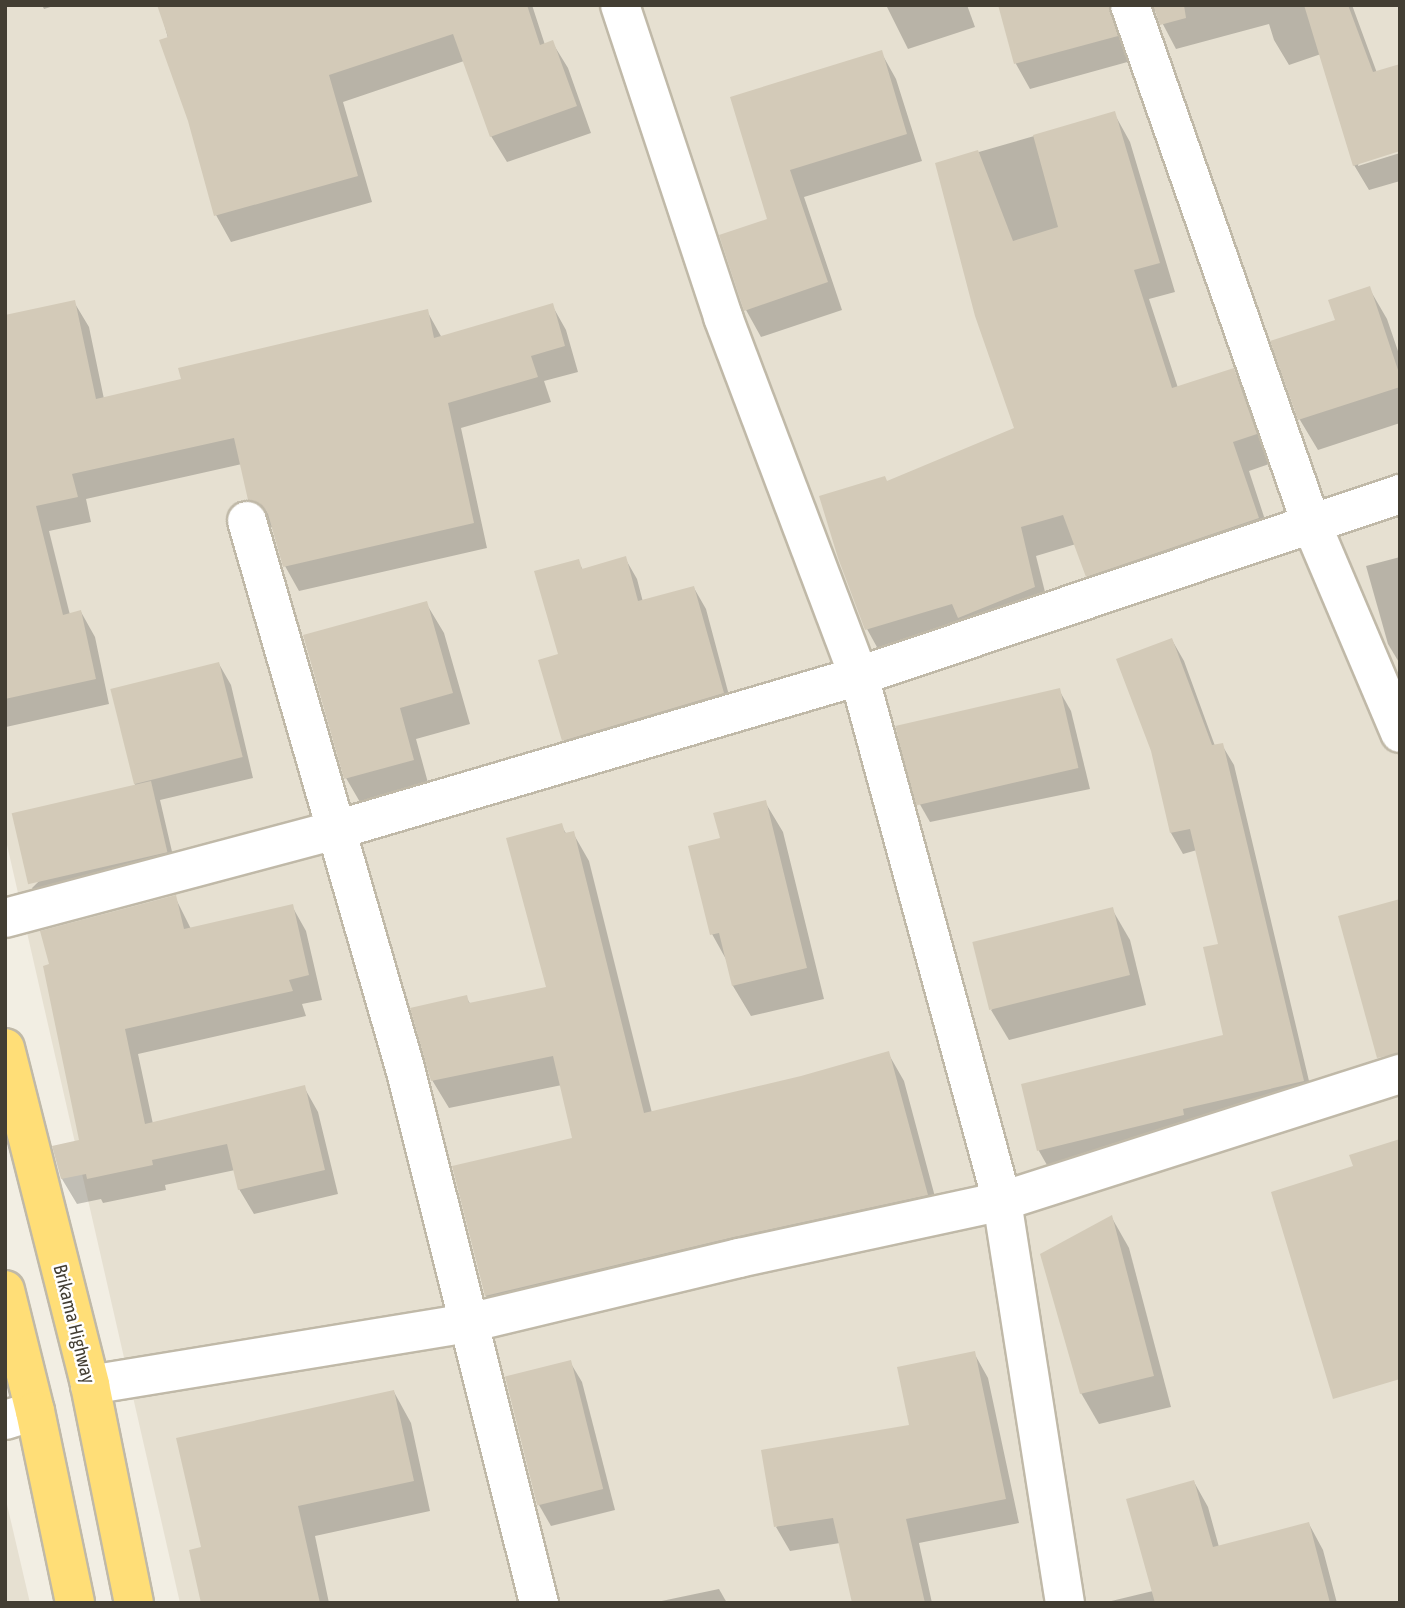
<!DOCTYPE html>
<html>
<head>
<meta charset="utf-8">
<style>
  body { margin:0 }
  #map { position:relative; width:1405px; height:1608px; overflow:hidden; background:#f2eee3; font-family:"Asap Condensed",sans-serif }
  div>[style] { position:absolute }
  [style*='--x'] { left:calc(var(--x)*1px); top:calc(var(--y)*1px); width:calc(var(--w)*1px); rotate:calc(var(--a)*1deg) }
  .residential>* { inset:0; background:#e6e0d1 }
  .shadow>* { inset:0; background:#0003 }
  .building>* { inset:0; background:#d3cab8; transform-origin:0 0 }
  .roads { filter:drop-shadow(2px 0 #c0b9a8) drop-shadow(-2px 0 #c0b9a8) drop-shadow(0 2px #c0b9a8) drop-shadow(0 -2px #c0b9a8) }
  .minor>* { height:38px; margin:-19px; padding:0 19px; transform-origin:19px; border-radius:19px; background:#fff }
  .trunk>* { height:38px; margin:-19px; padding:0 19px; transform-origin:19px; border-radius:19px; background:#ffde77 }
  span { translate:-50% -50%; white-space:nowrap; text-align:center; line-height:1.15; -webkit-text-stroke:5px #fff; paint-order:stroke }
  .street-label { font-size:19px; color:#433e33 }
  .frame { position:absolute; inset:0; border:7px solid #433e33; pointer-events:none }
</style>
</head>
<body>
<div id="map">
  <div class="residential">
    <i style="clip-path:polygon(5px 5px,1400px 5px,1400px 1603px,180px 1603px,5px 836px)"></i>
    <i style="clip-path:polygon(5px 1496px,30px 1603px,5px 1603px)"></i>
  </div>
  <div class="shadow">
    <i style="clip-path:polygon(42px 5px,57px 5px,44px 9px)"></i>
    <i style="clip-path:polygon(159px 5px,532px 5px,545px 45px,552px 42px,568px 68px,591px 133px,507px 162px,491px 136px,464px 61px,343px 102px,372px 202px,231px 242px,216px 215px)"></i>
    <i style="clip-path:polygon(886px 5px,967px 5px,975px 27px,908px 49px)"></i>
    <i style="clip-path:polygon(1000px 5px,1352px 5px,1377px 73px,1358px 166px,1400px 153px,1400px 181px,1369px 190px,1354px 165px,1321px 54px,1289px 65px,1274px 40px,1269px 24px,1176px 49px,1156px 11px,1150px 8px,1131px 61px,1030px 89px,1016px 64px)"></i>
    <i style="clip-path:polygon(881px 52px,896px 79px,922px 161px,804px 197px,842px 310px,761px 337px,746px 310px,769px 220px,732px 98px)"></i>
    <i style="clip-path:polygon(1114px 113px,1130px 142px,1175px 292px,1149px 299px,1178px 388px,1233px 370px,1249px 399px,1272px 463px,1249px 471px,1274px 547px,1104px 605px,1087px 576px,1076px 544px,1036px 556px,1051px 616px,883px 658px,867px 629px,887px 482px,1016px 429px,937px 164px)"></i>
    <i style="clip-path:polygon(1369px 288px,1387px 319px,1400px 357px,1400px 423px,1318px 450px,1300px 420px,1273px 342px,1337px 321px)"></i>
    <i style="clip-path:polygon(74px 302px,89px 327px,104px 399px,183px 380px,427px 311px,442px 338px,552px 305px,566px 330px,578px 372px,544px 381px,551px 402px,461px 428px,487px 548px,299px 591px,285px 566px,274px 528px,265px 525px,250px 499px,242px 464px,86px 499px,91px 522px,49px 531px,70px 615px,81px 612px,95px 637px,109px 704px,6px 727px,5px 593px)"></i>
    <i style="clip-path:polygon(1400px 557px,1400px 664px,1388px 644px,1366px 566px)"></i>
    <i style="clip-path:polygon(625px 558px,637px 579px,643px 602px,694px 588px,706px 609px,734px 714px,576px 761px,564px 740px,560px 655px,578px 561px,583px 570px)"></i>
    <i style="clip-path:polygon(426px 603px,444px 633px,470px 724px,416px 739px,430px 790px,364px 809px,346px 778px)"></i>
    <i style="clip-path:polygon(1172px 640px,1184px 661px,1215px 746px,1222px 745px,1234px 765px,1314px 1102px,1051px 1172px,1039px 1151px,1023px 1086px,1226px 1036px,1220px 945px,1197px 850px,1183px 854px,1171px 833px)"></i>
    <i style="clip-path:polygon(219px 664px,231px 685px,253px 778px,160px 800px,177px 873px,44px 909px,32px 888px,136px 786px,134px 783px)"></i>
    <i style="clip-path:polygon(1059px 690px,1071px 711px,1090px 789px,930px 822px,918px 801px)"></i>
    <i style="clip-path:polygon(765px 802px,783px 832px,824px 999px,751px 1016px,733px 986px,727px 961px,712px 934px)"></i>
    <i style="clip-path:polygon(561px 825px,567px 835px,573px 833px,589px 861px,652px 1113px,802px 1078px,888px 1053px,904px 1081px,942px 1223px,503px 1324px,486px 1296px,454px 1168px,574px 1140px,562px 1085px,449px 1108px,432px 1080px,466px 997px,471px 1005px,548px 988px)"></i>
    <i style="clip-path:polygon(175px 897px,191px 929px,292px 906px,306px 931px,322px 1000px,302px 1004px,306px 1016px,138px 1054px,153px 1124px,304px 1087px,318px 1112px,338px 1194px,254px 1214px,239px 1189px,235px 1170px,165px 1185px,166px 1190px,103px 1203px,101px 1199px,77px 1204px,62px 1179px,54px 1147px,81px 1141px)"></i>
    <i style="clip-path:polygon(1112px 909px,1130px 940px,1146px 1005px,1009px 1040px,991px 1010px)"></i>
    <i style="clip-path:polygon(1112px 1218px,1129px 1248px,1171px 1407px,1099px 1424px,1081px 1393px)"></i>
    <i style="clip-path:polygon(974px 1353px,988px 1378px,1019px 1523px,919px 1543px,932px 1603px,854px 1603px,840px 1543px,790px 1551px,776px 1527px,911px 1427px)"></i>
    <i style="clip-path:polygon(570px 1362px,582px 1382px,615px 1510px,551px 1526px,539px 1505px)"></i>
    <i style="clip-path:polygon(394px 1392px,411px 1423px,430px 1511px,315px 1536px,329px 1603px,203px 1603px,203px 1549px)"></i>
    <i style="clip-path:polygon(1194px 1482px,1208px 1507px,1219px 1547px,1309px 1524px,1323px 1550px,1337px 1603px,1103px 1603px,1153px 1591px)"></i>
    <i style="clip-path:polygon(719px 1589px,727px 1603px,652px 1603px)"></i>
  </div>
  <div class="building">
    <i style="clip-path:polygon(157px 5px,527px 5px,540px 45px,553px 40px,577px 106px,490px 137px,453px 34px,329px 75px,358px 176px,214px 216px,188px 121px,159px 40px,168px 37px)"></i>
    <i style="clip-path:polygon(998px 5px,1109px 5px,1118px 36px,1014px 64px)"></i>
    <i style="clip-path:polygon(1153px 5px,1184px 5px,1186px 18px,1160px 25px)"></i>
    <i style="clip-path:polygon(1304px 5px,1348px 5px,1373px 72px,1400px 64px,1400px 151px,1353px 166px)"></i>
    <i style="clip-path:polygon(882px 50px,907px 134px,790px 170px,828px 282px,744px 311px,719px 235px,767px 219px,730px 97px)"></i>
    <i style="clip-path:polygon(1115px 111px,1160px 263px,1134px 270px,1172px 388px,1234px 368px,1257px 434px,1233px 442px,1259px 518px,1086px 577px,1063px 515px,1021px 527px,1035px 587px,958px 618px,952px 604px,865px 630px,838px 558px,819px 496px,885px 476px,887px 481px,1014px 428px,975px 316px,935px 163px,978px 150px,1013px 241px,1058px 227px,1033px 135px)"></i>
    <i style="clip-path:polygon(1370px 286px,1400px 376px,1400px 387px,1298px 420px,1270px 341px,1335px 320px,1328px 300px)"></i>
    <i style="clip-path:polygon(75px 300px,96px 399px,181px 379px,178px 368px,428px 309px,434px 338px,553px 303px,565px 346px,531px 356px,538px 377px,448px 403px,474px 523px,283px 567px,268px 514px,262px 505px,248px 500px,234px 438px,72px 474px,78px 497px,36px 506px,63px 615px,81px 610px,96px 679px,5px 699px,5px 315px)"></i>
    <i style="clip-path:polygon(626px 556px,638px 601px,694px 586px,724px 693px,562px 741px,538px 660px,558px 654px,534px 571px,579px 559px,582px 569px)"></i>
    <i style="clip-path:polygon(427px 601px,453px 693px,400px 708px,414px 760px,344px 779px,303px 635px)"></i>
    <i style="clip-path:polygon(1172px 638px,1212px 745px,1223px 743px,1304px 1081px,1183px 1109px,1184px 1115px,1037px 1151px,1021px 1084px,1223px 1035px,1203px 947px,1218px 944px,1190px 829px,1170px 833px,1151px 751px,1116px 659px)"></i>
    <i style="left:219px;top:662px;width:98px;height:112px;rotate:76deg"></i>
    <i style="left:1060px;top:688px;width:82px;height:169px;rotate:77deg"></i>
    <i style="left:151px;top:781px;width:73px;height:143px;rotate:77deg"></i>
    <i style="clip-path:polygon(766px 800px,807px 968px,732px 986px,719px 933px,710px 935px,688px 846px,720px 838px,713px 813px)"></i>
    <i style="clip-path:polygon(562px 823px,565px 833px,574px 831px,644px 1113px,801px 1076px,889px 1051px,928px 1195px,734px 1237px,485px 1296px,452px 1166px,572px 1138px,553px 1056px,431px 1081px,410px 1008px,467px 995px,469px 1003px,546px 987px,506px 838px)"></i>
    <i style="clip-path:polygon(176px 895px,184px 929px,293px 904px,309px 975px,289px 980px,293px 991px,125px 1029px,145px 1124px,305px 1085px,325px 1170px,238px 1190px,227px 1144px,152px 1160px,153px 1165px,87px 1179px,86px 1174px,61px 1179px,52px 1146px,79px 1140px,43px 966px,49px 964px,40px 931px)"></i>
    <i style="clip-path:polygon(1400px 899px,1400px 1053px,1377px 1058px,1338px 916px)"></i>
    <i style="left:1113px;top:907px;width:70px;height:145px;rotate:76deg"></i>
    <i style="clip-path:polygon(1400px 1139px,1400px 1379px,1333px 1399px,1271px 1192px,1353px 1166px,1349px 1155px)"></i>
    <i style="clip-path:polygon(1112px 1215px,1154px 1376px,1080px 1394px,1040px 1254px)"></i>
    <i style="clip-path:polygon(975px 1351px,1006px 1499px,906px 1519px,925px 1603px,852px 1603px,833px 1518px,774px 1527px,761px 1450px,909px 1425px,897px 1367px)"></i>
    <i style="left:571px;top:1360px;width:133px;height:68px;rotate:76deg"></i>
    <i style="clip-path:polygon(394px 1390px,414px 1481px,298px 1506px,320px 1603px,201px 1603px,189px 1550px,201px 1547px,176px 1438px)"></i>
    <i style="clip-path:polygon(1194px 1480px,1213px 1547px,1309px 1522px,1330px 1603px,1155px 1603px,1126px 1499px)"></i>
  </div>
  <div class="roads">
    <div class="minor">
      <i style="--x:620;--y:5;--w:329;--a:71.7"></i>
      <i style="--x:723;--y:317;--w:384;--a:69.3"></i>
      <i style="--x:859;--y:676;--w:544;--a:74.76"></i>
      <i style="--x:1002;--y:1201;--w:407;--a:81.1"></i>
      <i style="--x:1130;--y:5;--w:549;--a:70.74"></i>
      <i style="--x:1311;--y:523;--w:228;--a:67"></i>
      <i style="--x:247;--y:521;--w:569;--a:73.89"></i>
      <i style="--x:405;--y:1068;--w:552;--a:75.94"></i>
      <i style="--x:5;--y:918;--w:342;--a:-14.9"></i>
      <i style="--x:336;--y:830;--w:545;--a:-16.41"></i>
      <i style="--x:859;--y:676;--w:571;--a:-18.59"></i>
      <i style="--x:90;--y:1385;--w:383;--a:-9.3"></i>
      <i style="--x:468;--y:1323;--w:279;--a:-13.5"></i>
      <i style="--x:739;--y:1258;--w:269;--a:-12.2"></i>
      <i style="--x:1002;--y:1201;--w:418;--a:-17.7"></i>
      <i style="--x:5;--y:1420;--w:31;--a:-17"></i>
    </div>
    <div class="trunk">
      <i style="--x:5;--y:1048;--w:348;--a:75.8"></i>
      <i style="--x:90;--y:1385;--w:222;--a:78.6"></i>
      <i style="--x:5;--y:1290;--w:125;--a:76.1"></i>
      <i style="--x:35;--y:1411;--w:196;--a:78.2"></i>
    </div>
  </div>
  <div class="street-label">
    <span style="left:74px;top:1324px;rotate:76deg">Brikama Highway</span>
  </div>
  <div class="frame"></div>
</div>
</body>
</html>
